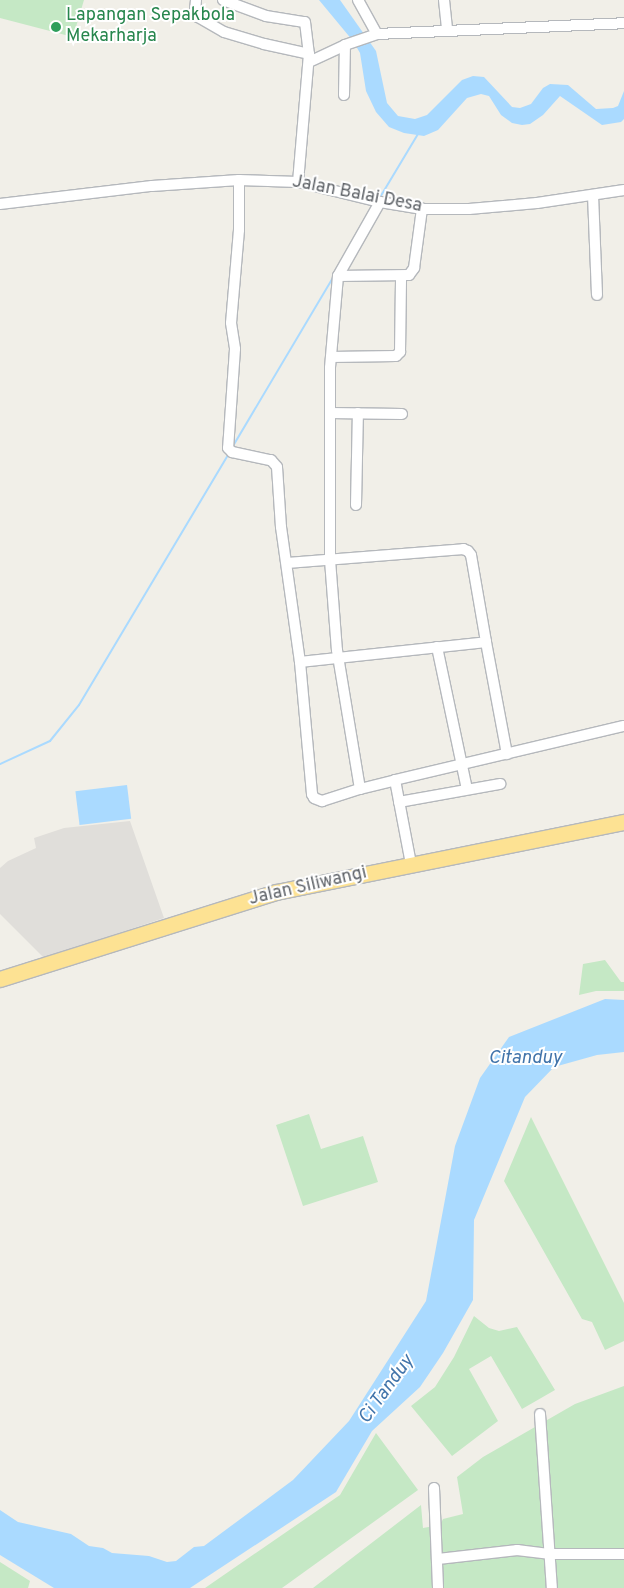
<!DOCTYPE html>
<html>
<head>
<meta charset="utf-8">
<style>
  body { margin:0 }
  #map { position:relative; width:624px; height:1588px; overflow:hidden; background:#f1efe8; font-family:Overpass,sans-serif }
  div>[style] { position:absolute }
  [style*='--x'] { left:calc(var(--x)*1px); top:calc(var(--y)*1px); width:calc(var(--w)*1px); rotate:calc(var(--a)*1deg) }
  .industrial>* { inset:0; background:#e0deda }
  .green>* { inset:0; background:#c5e8c5 }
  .water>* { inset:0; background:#aadaff; transform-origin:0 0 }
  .stream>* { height:2px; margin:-1px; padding:0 1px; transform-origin:1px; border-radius:1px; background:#aadaff }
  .roads { filter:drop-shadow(1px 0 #b5b8bc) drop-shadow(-1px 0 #b5b8bc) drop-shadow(0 1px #b5b8bc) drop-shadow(0 -1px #b5b8bc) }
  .minor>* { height:10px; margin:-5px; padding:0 5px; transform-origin:5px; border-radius:5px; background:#fff }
  .highway>* { height:15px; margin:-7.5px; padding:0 7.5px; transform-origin:7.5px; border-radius:7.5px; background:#fde293 }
  .dots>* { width:14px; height:14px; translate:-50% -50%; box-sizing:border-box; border:2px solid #fff; border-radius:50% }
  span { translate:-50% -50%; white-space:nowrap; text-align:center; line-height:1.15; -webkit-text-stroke:4px #fff; paint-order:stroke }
  .leisure-label { font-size:18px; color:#27864d }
  .left { translate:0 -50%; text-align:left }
  .street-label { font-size:18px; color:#5f6368 }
  .water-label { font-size:19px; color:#4174aa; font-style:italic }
</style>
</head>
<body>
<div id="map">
  <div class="industrial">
    <i style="clip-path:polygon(130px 821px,164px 918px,44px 958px,0 914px,0 868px,8px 861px,36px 848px,34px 838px,64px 828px)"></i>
  </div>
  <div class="green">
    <i style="clip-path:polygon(0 0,84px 0,73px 37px,0 18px)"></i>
    <i style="clip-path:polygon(605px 960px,621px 982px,624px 982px,624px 991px,596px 991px,579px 995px,583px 964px)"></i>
    <i style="clip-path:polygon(309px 1114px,321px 1149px,363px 1136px,378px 1182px,303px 1206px,276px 1125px)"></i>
    <i style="clip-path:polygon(531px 1117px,624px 1303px,624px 1341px,605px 1350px,592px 1322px,582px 1319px,504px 1181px)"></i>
    <i style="clip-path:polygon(474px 1316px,489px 1328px,499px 1331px,517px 1327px,555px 1390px,522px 1409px,491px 1356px,469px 1369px,498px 1421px,452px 1456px,411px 1406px,435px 1387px,454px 1357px)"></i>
    <i style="clip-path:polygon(624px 1386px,624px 1588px,313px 1588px,421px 1505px,423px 1528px,440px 1525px,443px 1519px,463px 1514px,457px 1477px,483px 1457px,575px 1404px)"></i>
    <i style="clip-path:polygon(376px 1433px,418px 1490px,282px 1588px,205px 1588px,340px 1495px)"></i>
    <i style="clip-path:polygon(0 1562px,30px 1581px,28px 1588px,0 1588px)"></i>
  </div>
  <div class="water">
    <i style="clip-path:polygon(319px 0,340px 0,376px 51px,387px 103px,398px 116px,415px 119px,427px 115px,462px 80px,473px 76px,484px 77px,512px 107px,520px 108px,531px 104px,543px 88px,550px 84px,568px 85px,596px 109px,613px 108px,618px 106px,624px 91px,624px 119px,621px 122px,602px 125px,560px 96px,543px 115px,530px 124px,522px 125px,512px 123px,501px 115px,489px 96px,481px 94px,467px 98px,438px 130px,424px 136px,404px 133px,389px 127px,376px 112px,366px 91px,360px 53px,353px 41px)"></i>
    <i style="left:127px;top:785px;width:34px;height:52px;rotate:83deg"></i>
    <i style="clip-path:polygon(605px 999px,624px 1000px,624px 1052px,597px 1055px,554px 1067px,525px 1097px,474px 1220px,473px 1300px,443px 1353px,420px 1387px,372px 1431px,336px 1492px,190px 1588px,54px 1588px,0 1555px,0 1510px,18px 1522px,71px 1534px,89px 1546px,103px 1548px,112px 1553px,149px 1556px,167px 1562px,176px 1561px,194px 1547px,204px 1546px,293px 1480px,349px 1421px,426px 1301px,455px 1146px,480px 1078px,509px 1037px)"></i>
  </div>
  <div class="stream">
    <i style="--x:379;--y:199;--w:76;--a:-59"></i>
    <i style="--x:233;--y:446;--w:198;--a:-59.3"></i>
    <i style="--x:0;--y:764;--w:55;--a:-24.7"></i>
    <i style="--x:50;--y:741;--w:46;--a:-51.1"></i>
    <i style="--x:79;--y:705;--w:291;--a:-59.2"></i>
  </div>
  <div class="roads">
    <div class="minor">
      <i style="--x:196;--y:0;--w:12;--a:95"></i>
      <i style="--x:195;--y:12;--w:6;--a:59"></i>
      <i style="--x:198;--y:17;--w:30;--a:30"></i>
      <i style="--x:224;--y:32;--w:42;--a:16.7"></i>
      <i style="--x:264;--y:44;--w:46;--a:12.5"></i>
      <i style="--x:223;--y:0;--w:46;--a:20.4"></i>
      <i style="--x:266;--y:16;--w:39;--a:9"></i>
      <i style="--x:305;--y:22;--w:32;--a:83"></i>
      <i style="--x:309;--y:54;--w:128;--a:94.9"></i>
      <i style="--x:358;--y:0;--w:39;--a:61"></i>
      <i style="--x:444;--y:0;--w:29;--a:84"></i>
      <i style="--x:309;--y:62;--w:40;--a:-25"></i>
      <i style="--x:345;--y:45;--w:34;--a:-19"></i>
      <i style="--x:377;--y:34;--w:247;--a:-2.5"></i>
      <i style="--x:344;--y:95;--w:50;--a:-88.9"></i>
      <i style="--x:239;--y:180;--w:50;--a:90"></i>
      <i style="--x:239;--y:230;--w:93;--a:94.9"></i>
      <i style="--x:231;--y:323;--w:26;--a:81"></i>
      <i style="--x:235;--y:349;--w:99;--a:94"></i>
      <i style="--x:228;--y:448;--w:6;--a:45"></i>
      <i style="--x:232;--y:452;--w:40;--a:12"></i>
      <i style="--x:271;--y:460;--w:9;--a:49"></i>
      <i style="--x:277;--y:467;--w:60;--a:86.2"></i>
      <i style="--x:281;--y:527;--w:136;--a:82"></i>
      <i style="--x:300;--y:662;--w:133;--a:84.8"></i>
      <i style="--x:312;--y:794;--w:4;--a:63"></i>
      <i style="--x:314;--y:798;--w:9;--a:21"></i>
      <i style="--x:322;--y:801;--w:40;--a:-18"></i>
      <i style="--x:593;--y:195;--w:100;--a:87.7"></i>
      <i style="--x:380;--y:202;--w:85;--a:119.6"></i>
      <i style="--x:338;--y:276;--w:92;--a:95"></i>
      <i style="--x:330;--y:368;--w:192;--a:90"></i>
      <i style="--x:330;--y:560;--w:90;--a:85.6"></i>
      <i style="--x:337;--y:650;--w:141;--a:80.6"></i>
      <i style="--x:360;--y:789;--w:36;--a:-14"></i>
      <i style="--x:395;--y:780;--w:86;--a:79.2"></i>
      <i style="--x:0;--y:204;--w:153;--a:-6.8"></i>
      <i style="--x:152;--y:186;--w:87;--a:-3.9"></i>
      <i style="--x:239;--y:180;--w:59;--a:1.9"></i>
      <i style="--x:298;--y:182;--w:84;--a:13.7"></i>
      <i style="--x:380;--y:202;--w:43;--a:9.5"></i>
      <i style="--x:422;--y:209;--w:47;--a:0"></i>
      <i style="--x:469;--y:209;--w:68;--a:-5"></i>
      <i style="--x:537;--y:203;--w:88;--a:-8.5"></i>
      <i style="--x:338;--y:276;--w:71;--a:-0.8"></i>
      <i style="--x:409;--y:275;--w:9;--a:-54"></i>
      <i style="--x:414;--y:268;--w:60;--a:-82.3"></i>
      <i style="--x:331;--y:357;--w:65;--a:-0.9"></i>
      <i style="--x:396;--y:356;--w:6;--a:-45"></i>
      <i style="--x:400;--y:352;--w:76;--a:-89.2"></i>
      <i style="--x:330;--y:413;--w:72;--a:0.8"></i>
      <i style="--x:356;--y:505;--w:92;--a:-88.8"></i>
      <i style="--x:287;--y:563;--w:177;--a:-4.5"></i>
      <i style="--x:463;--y:549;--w:5;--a:22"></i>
      <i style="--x:468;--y:551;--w:5;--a:53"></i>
      <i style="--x:471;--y:555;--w:88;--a:80.2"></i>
      <i style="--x:437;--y:647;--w:145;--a:78.1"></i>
      <i style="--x:300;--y:662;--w:187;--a:-6.1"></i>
      <i style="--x:486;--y:642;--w:114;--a:79.4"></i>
      <i style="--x:395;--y:780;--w:235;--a:-13.3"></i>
      <i style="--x:399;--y:802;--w:103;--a:-10.1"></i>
      <i style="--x:540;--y:1414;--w:174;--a:86.1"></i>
      <i style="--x:434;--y:1488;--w:100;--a:87.7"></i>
      <i style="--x:438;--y:1559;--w:80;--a:-6.5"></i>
      <i style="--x:517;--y:1550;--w:34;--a:7"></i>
      <i style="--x:551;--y:1554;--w:73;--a:0"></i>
    </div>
    <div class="highway">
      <i style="--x:0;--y:979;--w:289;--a:-17.5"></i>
      <i style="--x:276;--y:892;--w:355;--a:-11.4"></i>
    </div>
  </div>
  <div class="dots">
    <i style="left:56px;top:27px;background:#2e9e5b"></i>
  </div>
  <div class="leisure-label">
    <span class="left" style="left:66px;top:27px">Lapangan Sepakbola<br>Mekarharja</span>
  </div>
  <div class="street-label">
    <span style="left:357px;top:195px;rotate:11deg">Jalan Balai Desa</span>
    <span style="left:308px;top:887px;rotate:-13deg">Jalan Siliwangi</span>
  </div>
  <div class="water-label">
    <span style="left:525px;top:1059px">Citanduy</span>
    <span style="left:387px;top:1390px;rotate:-54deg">Ci Tanduy</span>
  </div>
</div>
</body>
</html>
